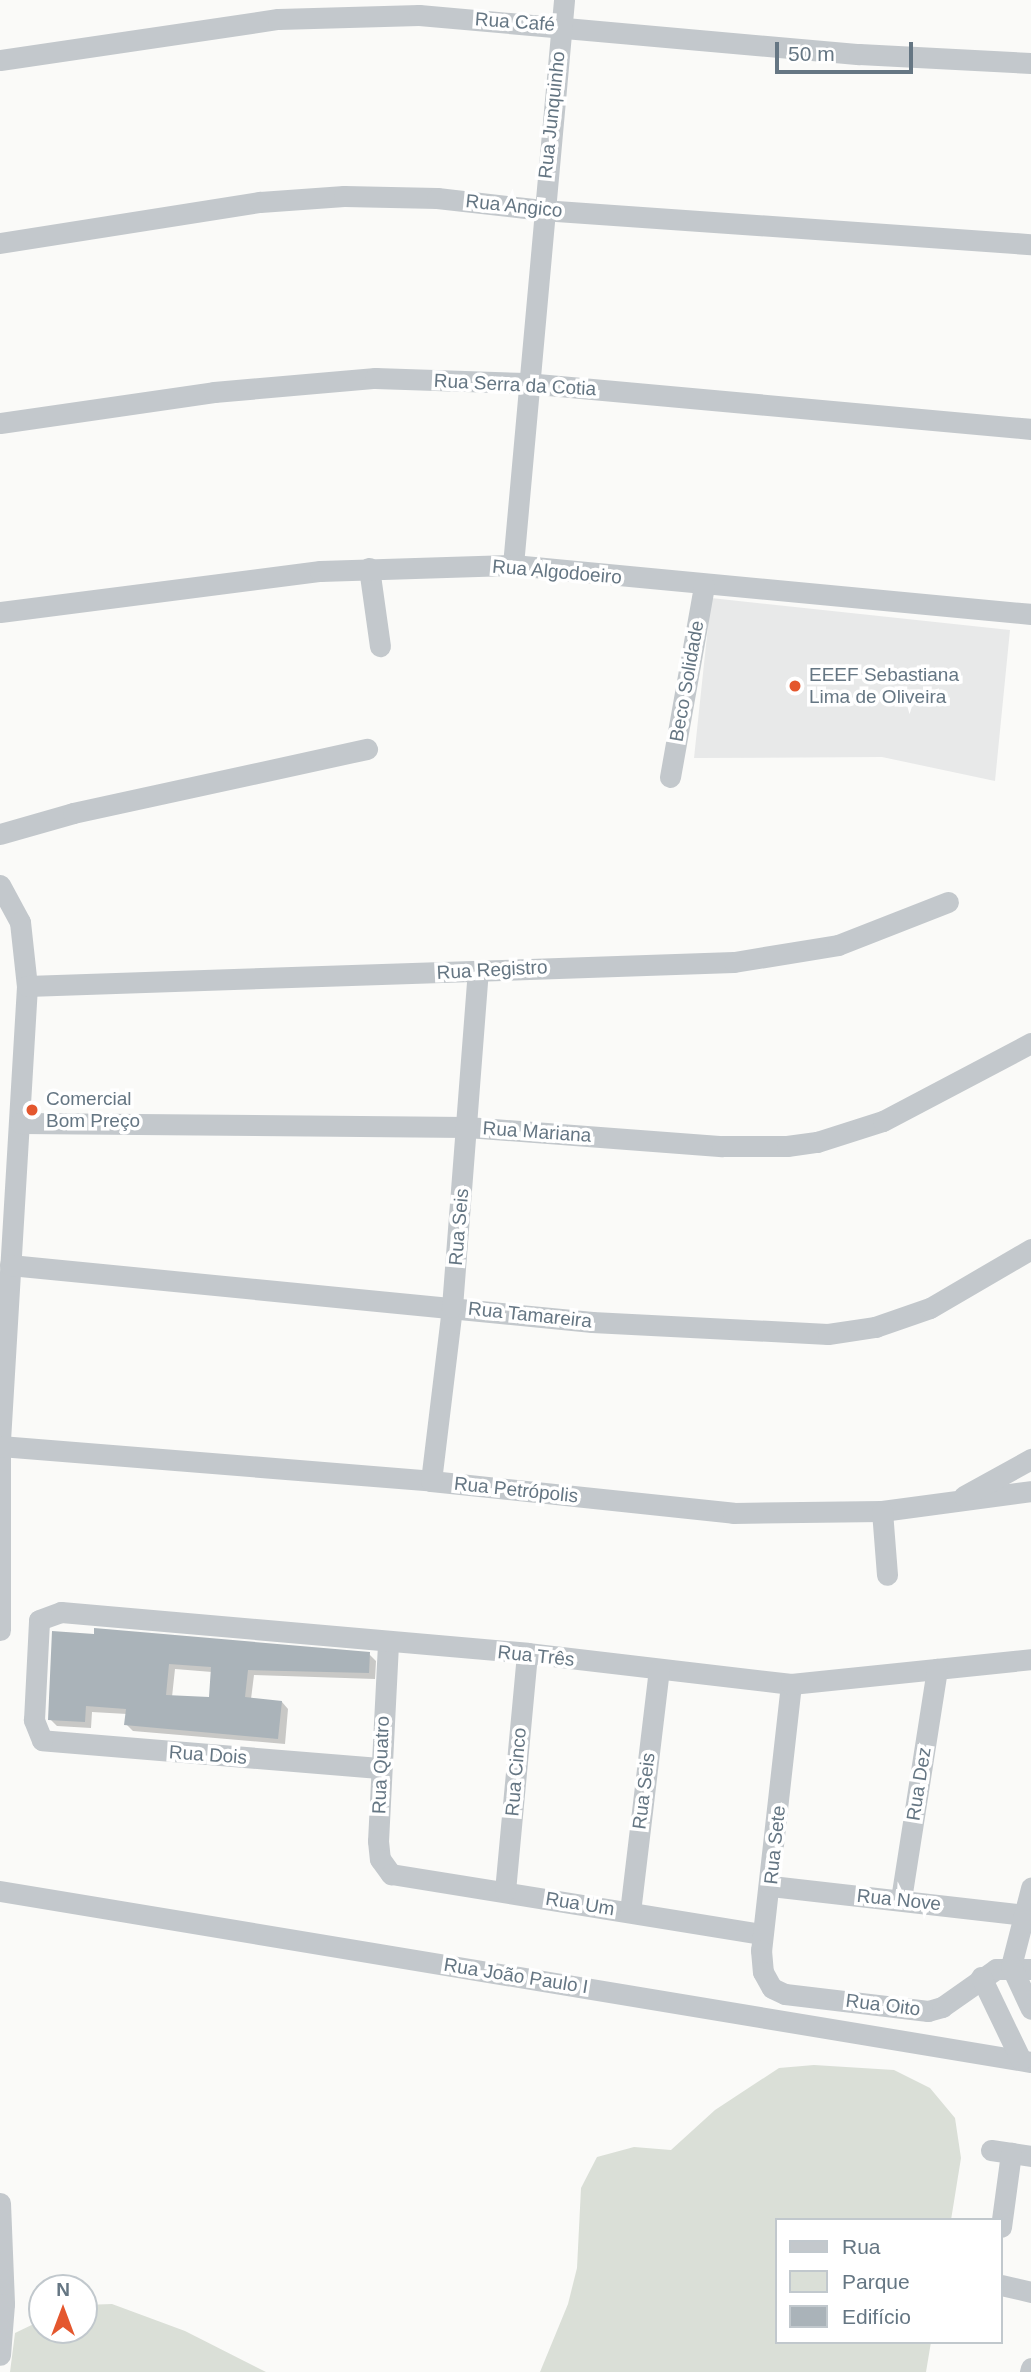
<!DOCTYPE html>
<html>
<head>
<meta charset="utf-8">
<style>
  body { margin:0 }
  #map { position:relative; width:1031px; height:2372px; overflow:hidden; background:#fafaf8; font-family:Arial,sans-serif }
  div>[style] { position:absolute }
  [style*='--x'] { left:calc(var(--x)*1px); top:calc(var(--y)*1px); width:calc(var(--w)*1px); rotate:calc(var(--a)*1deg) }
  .built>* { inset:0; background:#e8e9e9 }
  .green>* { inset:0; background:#dadfd7 }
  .shadow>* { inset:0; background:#0003 }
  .building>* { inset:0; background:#aab3b9 }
  .minor>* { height:21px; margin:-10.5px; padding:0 10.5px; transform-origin:10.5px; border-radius:10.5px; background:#c3c8cc }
  .dots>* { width:19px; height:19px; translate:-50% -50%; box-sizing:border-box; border:4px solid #fff; border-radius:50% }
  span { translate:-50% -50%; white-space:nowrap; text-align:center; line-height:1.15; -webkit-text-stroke:7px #fff; paint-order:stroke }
  .street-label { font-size:19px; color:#657683 }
  .poi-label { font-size:19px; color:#657683 }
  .left { translate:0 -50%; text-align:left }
  .legend { position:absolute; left:775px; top:2218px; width:228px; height:126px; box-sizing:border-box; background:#fff; border:2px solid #c1c8cd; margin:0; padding:9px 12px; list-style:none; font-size:21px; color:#657683 }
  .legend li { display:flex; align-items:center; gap:14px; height:35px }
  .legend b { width:35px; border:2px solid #c1c8cd }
  .north { position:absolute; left:28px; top:2274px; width:70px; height:70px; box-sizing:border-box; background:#fff; border:2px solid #c1c8cd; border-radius:50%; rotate:0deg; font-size:19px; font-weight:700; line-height:28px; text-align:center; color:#657683 }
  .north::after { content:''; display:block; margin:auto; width:24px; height:32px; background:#e4572e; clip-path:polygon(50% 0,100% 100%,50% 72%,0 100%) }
  .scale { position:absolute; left:775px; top:42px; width:138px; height:32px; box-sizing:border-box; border:4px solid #657683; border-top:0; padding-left:9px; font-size:21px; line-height:24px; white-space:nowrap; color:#657683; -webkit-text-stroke:5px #fff; paint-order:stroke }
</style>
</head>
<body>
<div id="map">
  <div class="built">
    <i style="clip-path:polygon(711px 598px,1010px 630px,995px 781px,882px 757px,694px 758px)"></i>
  </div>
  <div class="green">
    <i style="clip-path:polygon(814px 2065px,894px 2070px,930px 2088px,955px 2118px,961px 2158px,951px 2220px,777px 2220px,777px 2342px,931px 2342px,926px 2372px,540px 2372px,568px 2304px,577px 2268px,581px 2188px,597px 2157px,634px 2147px,671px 2150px,715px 2110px,779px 2068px)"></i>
    <i style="clip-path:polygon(112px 2304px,185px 2331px,266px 2372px,10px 2372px,15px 2333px,42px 2320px,42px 2330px,84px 2330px,84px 2305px)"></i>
  </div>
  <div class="shadow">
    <i style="clip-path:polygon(evenodd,54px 1633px,369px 1654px,376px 1661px,375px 1679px,254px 1675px,251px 1699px,282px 1702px,288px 1709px,285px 1744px,133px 1731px,126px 1724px,127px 1714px,92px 1712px,91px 1728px,57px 1726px,50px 1719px,54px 1633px,175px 1669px,212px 1672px,210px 1699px,172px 1697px,175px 1669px)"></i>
  </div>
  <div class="building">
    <i style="clip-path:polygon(evenodd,94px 1628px,370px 1652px,369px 1673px,248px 1670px,245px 1697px,282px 1701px,278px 1739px,124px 1725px,126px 1709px,86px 1706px,85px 1722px,48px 1720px,52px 1631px,94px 1634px,94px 1628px,169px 1664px,211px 1667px,209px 1697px,166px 1695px,169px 1664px)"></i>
  </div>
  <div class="minor">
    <i style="--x:0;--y:60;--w:281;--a:-8.4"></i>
    <i style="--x:278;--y:19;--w:141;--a:-1.6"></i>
    <i style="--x:419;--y:15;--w:442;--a:5.1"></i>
    <i style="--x:859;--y:54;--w:172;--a:3"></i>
    <i style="--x:0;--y:243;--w:263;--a:-9"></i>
    <i style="--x:260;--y:202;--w:84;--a:-4.1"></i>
    <i style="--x:344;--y:196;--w:93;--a:1.2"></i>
    <i style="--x:437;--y:198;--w:106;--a:6.5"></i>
    <i style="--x:542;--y:210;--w:490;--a:4"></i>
    <i style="--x:0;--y:423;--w:216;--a:-8.2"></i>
    <i style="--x:214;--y:392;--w:162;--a:-5"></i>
    <i style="--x:375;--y:378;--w:151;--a:1.9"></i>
    <i style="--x:526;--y:383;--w:507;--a:5.2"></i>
    <i style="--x:513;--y:565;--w:567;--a:-84.84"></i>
    <i style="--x:369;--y:568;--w:79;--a:82"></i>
    <i style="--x:0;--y:612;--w:323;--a:-7.3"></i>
    <i style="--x:320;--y:571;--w:193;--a:-1.8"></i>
    <i style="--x:513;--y:565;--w:520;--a:5.4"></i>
    <i style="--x:670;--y:777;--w:194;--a:-79.9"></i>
    <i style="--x:0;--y:834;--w:76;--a:-16"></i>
    <i style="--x:73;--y:813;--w:301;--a:-12.3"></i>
    <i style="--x:0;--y:885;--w:42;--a:61.6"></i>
    <i style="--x:20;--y:922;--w:64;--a:83.8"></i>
    <i style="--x:27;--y:986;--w:461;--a:93.4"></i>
    <i style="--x:0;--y:1446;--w:184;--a:90"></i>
    <i style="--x:27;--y:986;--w:707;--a:-1.94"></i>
    <i style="--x:734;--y:962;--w:105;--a:-9.3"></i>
    <i style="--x:838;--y:945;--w:118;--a:-21.4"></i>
    <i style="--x:20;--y:1123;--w:447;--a:0.5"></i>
    <i style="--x:467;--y:1127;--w:256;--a:4.3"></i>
    <i style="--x:722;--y:1146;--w:65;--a:0"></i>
    <i style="--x:787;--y:1146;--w:30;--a:-8"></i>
    <i style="--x:817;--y:1142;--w:69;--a:-17.7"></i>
    <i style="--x:883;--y:1121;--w:167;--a:-27.8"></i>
    <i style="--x:10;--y:1265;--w:585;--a:5.59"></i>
    <i style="--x:592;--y:1322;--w:236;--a:2.9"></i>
    <i style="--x:828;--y:1334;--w:48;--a:-8.5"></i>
    <i style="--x:875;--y:1327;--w:58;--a:-19.1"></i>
    <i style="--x:930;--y:1308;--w:117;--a:-30.3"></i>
    <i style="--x:0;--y:1446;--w:432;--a:4.6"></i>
    <i style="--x:431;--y:1481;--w:304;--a:6"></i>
    <i style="--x:733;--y:1513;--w:149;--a:-0.8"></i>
    <i style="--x:882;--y:1511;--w:150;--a:-7.6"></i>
    <i style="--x:431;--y:1481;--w:175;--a:-83.1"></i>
    <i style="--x:452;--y:1307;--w:336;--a:-85.6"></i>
    <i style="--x:964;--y:1496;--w:77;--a:-28.9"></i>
    <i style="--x:882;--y:1511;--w:64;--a:85.5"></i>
    <i style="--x:388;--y:1644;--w:197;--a:92.9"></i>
    <i style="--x:378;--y:1841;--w:18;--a:84"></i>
    <i style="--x:380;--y:1859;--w:19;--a:54"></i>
    <i style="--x:391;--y:1874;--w:376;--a:9.2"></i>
    <i style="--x:791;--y:1684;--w:268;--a:96.4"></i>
    <i style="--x:761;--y:1950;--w:22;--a:85"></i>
    <i style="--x:763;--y:1972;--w:18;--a:61"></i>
    <i style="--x:772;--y:1988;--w:14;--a:25"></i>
    <i style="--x:785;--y:1994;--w:144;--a:6.8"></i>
    <i style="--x:928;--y:2011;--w:15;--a:-16"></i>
    <i style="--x:942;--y:2007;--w:66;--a:-35.1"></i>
    <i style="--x:996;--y:1969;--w:35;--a:0"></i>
    <i style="--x:379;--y:1768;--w:338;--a:-175.3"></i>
    <i style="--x:42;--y:1740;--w:22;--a:-112"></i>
    <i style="--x:34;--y:1720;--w:100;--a:-87.1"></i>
    <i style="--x:39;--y:1620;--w:23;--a:-20"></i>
    <i style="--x:61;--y:1612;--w:468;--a:5"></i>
    <i style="--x:527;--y:1653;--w:266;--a:6.7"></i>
    <i style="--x:791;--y:1684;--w:241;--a:-5.9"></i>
    <i style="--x:771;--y:1886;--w:257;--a:6.5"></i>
    <i style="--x:0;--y:1891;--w:1045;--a:9.42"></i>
    <i style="--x:505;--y:1891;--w:239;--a:-84.7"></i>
    <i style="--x:901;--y:1899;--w:233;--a:-81.1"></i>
    <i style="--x:630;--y:1912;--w:244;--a:-83.2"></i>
    <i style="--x:1011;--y:1966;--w:81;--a:-75.6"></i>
    <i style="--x:1011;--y:1966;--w:47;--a:65.1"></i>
    <i style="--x:981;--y:1977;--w:92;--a:64.3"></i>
    <i style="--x:991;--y:2150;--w:40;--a:8.5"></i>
    <i style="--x:0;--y:2203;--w:101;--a:87.7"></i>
    <i style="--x:4;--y:2304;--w:51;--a:94.5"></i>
    <i style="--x:1001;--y:2227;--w:75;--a:-82.3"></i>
    <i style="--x:1001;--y:2285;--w:31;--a:13"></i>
    <i style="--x:1030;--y:2372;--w:4;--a:-76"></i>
  </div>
  <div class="dots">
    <i style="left:795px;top:686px;background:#e4572e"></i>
    <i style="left:32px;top:1110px;background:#e4572e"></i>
  </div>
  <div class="street-label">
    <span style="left:515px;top:22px;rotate:4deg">Rua Café</span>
    <span style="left:552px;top:115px;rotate:-84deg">Rua Junquinho</span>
    <span style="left:514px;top:206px;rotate:6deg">Rua Angico</span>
    <span style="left:515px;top:385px;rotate:3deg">Rua Serra da Cotia</span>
    <span style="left:557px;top:572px;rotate:5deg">Rua Algodoeiro</span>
    <span style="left:687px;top:681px;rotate:-80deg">Beco Solidade</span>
    <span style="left:492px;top:970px;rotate:-3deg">Rua Registro</span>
    <span style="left:537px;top:1132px;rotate:4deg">Rua Mariana</span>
    <span style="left:459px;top:1227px;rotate:-85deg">Rua Seis</span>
    <span style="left:530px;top:1315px;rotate:6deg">Rua Tamareira</span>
    <span style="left:516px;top:1490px;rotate:6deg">Rua Petrópolis</span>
    <span style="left:536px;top:1656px;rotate:6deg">Rua Três</span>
    <span style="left:208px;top:1755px;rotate:4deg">Rua Dois</span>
    <span style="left:381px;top:1765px;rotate:-88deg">Rua Quatro</span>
    <span style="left:516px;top:1772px;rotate:-85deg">Rua Cinco</span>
    <span style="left:919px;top:1784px;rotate:-81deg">Rua Dez</span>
    <span style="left:644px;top:1791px;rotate:-83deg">Rua Seis</span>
    <span style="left:775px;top:1845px;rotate:-84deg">Rua Sete</span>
    <span style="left:899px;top:1900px;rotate:6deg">Rua Nove</span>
    <span style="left:580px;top:1904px;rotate:9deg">Rua Um</span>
    <span style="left:516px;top:1976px;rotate:9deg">Rua João Paulo I</span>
    <span style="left:883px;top:2005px;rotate:7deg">Rua Oito</span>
  </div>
  <div class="poi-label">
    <span class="left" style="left:809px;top:686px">EEEF Sebastiana<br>Lima de Oliveira</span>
    <span class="left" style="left:46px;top:1110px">Comercial<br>Bom Preço</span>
  </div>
  <ul class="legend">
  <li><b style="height:9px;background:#c3c8cc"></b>Rua</li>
  <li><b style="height:19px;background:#dadfd7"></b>Parque</li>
  <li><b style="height:19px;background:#aab3b9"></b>Edifício</li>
  </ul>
  <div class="north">N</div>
  <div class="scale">50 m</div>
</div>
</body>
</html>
